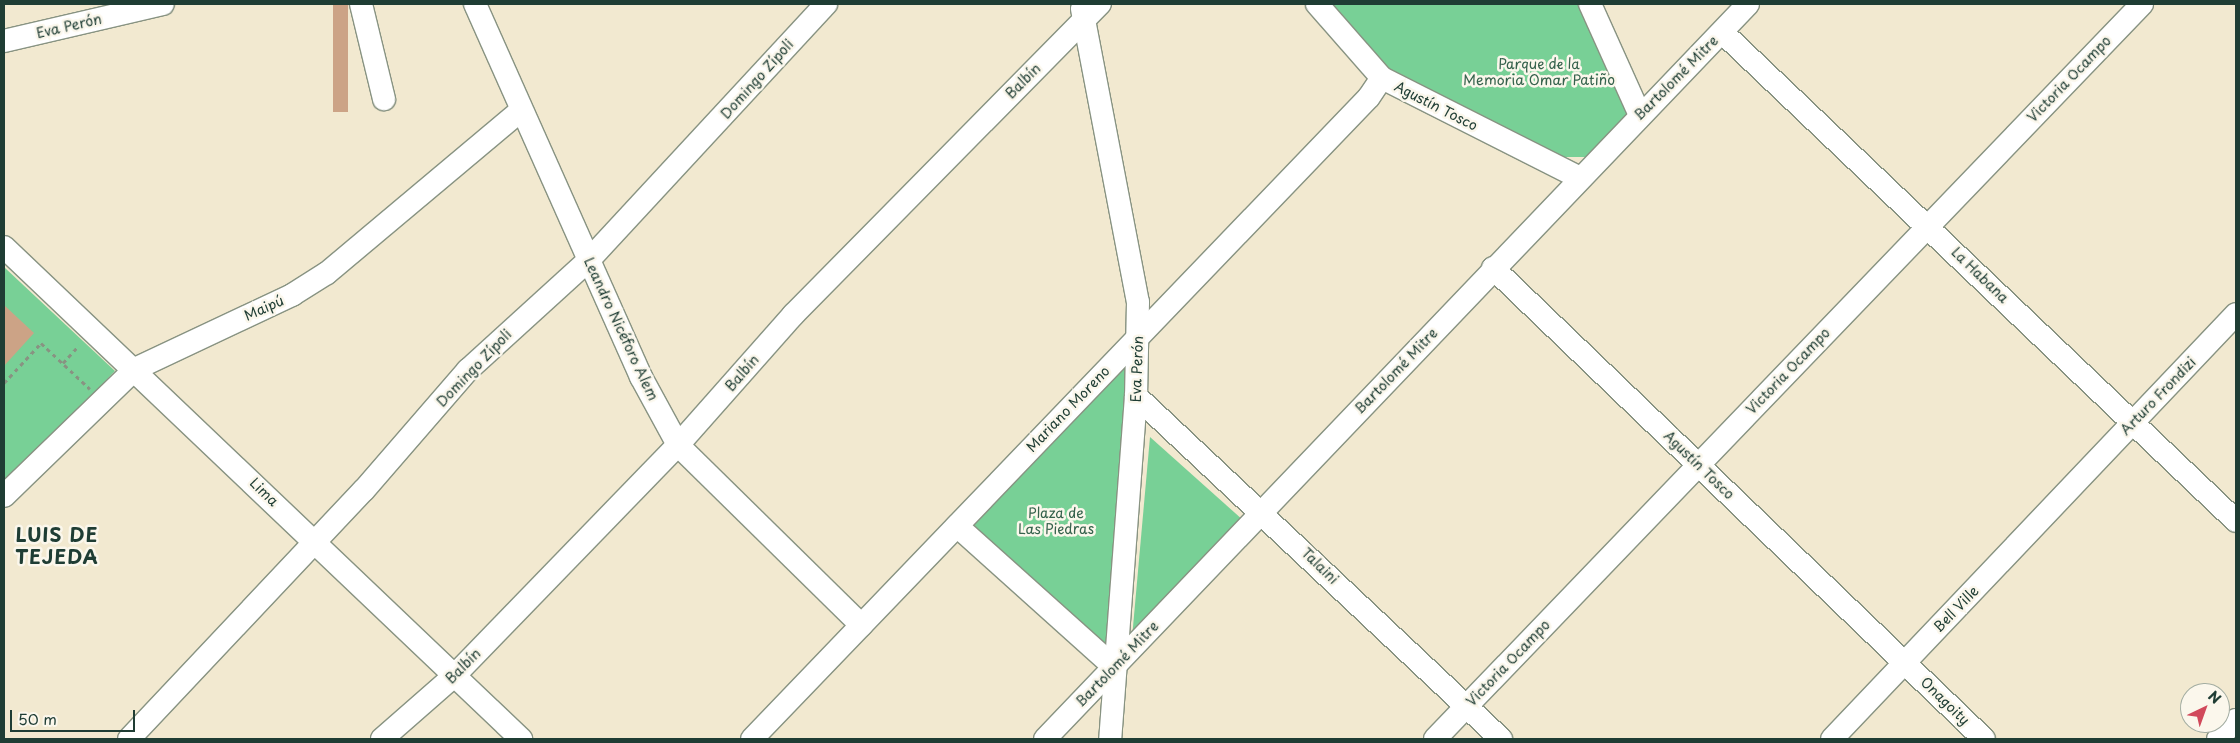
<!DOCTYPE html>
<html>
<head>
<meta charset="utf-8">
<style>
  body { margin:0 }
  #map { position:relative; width:2240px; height:743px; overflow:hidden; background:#f2e9d0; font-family:"Playpen Sans",sans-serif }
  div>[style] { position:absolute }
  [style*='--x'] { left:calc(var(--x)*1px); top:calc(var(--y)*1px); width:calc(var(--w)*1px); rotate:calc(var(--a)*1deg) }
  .green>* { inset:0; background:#78d096 }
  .building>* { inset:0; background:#cca386; transform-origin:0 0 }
  .path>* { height:3px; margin-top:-1.5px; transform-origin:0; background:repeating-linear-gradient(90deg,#889382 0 4px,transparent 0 8px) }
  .roads { filter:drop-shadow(1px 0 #889382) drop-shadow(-1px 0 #889382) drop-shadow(0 1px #889382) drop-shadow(0 -1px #889382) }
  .minor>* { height:22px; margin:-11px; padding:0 11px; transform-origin:11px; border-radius:11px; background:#fff }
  span { translate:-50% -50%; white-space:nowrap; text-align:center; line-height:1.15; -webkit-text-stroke:5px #fbf7ec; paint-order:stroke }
  .street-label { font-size:14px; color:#1f3d34 }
  .park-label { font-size:14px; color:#35624c }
  .district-label { font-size:19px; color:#1f3d34; font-weight:700; letter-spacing:1px }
  .frame { position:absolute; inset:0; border:5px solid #1f3d34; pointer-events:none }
  .north { position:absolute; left:2180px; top:683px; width:50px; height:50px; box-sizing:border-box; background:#fbf7ec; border:1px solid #a3ada2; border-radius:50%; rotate:42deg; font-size:14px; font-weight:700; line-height:20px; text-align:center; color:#1f3d34 }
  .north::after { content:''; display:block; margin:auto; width:18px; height:22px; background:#d1495b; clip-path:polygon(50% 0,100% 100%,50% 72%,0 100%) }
  .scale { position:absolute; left:10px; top:710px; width:125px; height:22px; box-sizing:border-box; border:2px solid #1f3d34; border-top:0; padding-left:6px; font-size:15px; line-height:18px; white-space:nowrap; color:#1f3d34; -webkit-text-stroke:4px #fbf7ec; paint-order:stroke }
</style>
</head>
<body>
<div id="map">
  <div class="green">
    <i style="clip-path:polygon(1331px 4px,1585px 4px,1629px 114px,1586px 157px,1559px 157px,1380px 64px)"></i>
    <i style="clip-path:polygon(4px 267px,115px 371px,4px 488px)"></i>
    <i style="clip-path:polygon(1139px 335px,1114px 667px,957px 526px)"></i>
    <i style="clip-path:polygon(1150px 437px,1244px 521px,1132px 638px)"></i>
  </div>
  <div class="building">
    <i style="left:333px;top:4px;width:15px;height:108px"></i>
    <i style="clip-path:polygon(4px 305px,34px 333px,4px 366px)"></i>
  </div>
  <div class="path">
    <i style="--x:63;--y:363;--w:24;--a:-48"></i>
    <i style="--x:4;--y:383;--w:54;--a:-47.2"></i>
    <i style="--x:41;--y:343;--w:67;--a:43.2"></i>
  </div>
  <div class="roads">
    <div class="minor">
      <i style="--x:361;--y:4;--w:98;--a:76.4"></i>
      <i style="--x:475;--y:4;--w:408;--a:66"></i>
      <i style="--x:641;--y:377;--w:77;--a:61.4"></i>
      <i style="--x:678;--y:445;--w:257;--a:44.5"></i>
      <i style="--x:1317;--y:4;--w:98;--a:48.7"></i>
      <i style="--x:1382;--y:78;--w:220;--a:26.8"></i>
      <i style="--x:1590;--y:4;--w:122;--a:65.8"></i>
      <i style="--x:1082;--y:9;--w:298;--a:79.2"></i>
      <i style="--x:1138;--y:302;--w:94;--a:91.2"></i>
      <i style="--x:1136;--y:396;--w:344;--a:94.3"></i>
      <i style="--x:1722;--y:32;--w:709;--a:43.57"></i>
      <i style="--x:4;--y:41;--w:163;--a:-13.1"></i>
      <i style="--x:4;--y:247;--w:714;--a:43.58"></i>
      <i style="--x:1493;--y:268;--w:680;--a:43.81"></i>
      <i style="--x:1136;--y:396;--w:501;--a:43.22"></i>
      <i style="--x:4;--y:496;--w:182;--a:-44.1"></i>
      <i style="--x:135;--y:369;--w:174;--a:-25.2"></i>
      <i style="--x:292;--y:295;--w:41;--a:-32.2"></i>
      <i style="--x:327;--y:273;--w:253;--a:-40"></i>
      <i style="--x:957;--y:526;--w:211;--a:41.9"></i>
      <i style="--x:129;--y:739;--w:342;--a:-46.7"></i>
      <i style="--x:364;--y:490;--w:159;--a:-49.1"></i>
      <i style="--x:468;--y:370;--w:164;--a:-42.3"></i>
      <i style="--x:589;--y:260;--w:349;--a:-47.2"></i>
      <i style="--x:382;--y:739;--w:96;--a:-41.2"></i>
      <i style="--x:454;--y:676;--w:322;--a:-45.9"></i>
      <i style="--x:678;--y:445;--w:174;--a:-48.5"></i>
      <i style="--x:793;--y:315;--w:437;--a:-45.4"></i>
      <i style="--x:752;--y:739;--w:890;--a:-46.14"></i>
      <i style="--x:1369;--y:97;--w:23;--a:-56"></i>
      <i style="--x:1045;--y:739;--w:1017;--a:-46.27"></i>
      <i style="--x:1435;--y:739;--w:1020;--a:-46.11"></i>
      <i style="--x:1832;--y:739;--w:586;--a:-46.45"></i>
      <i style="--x:2218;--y:739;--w:26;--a:-47"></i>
    </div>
  </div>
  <div class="street-label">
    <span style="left:69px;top:26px;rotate:-13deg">Eva Perón</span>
    <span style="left:1676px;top:78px;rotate:-45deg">Bartolomé Mitre</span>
    <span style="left:757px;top:79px;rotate:-48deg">Domingo Zípoli</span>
    <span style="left:2069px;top:79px;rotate:-46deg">Victoria Ocampo</span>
    <span style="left:1023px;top:81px;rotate:-45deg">Balbín</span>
    <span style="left:1436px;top:106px;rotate:27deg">Agustín Tosco</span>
    <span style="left:1980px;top:275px;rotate:44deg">La Habana</span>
    <span style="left:264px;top:308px;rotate:-24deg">Maipú</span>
    <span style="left:621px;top:329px;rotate:65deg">Leandro Nicéforo Alem</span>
    <span style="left:474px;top:368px;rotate:-46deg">Domingo Zípoli</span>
    <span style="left:1137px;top:369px;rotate:-88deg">Eva Perón</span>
    <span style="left:1396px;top:371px;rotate:-46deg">Bartolomé Mitre</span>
    <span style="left:1788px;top:371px;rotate:-46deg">Victoria Ocampo</span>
    <span style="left:742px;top:373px;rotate:-49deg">Balbín</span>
    <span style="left:2158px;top:396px;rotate:-46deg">Arturo Frondizi</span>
    <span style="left:1068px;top:409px;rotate:-46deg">Mariano Moreno</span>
    <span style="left:1699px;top:465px;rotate:44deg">Agustín Tosco</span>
    <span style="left:264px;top:492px;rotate:44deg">Lima</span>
    <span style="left:1320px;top:566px;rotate:44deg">Talaini</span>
    <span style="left:1956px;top:609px;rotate:-46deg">Bell Ville</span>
    <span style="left:1508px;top:663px;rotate:-46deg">Victoria Ocampo</span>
    <span style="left:1117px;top:664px;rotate:-46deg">Bartolomé Mitre</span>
    <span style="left:463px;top:666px;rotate:-45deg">Balbín</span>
    <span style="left:1945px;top:701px;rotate:44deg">Onagoity</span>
  </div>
  <div class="park-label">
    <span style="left:1539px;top:72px">Parque de la<br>Memoria Omar Patiño</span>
    <span style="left:1056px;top:521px">Plaza de<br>Las Piedras</span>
  </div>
  <div class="district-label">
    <span style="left:57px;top:546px">LUIS DE<br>TEJEDA</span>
  </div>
  <div class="frame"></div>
  <div class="north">N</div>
  <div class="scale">50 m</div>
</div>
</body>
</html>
